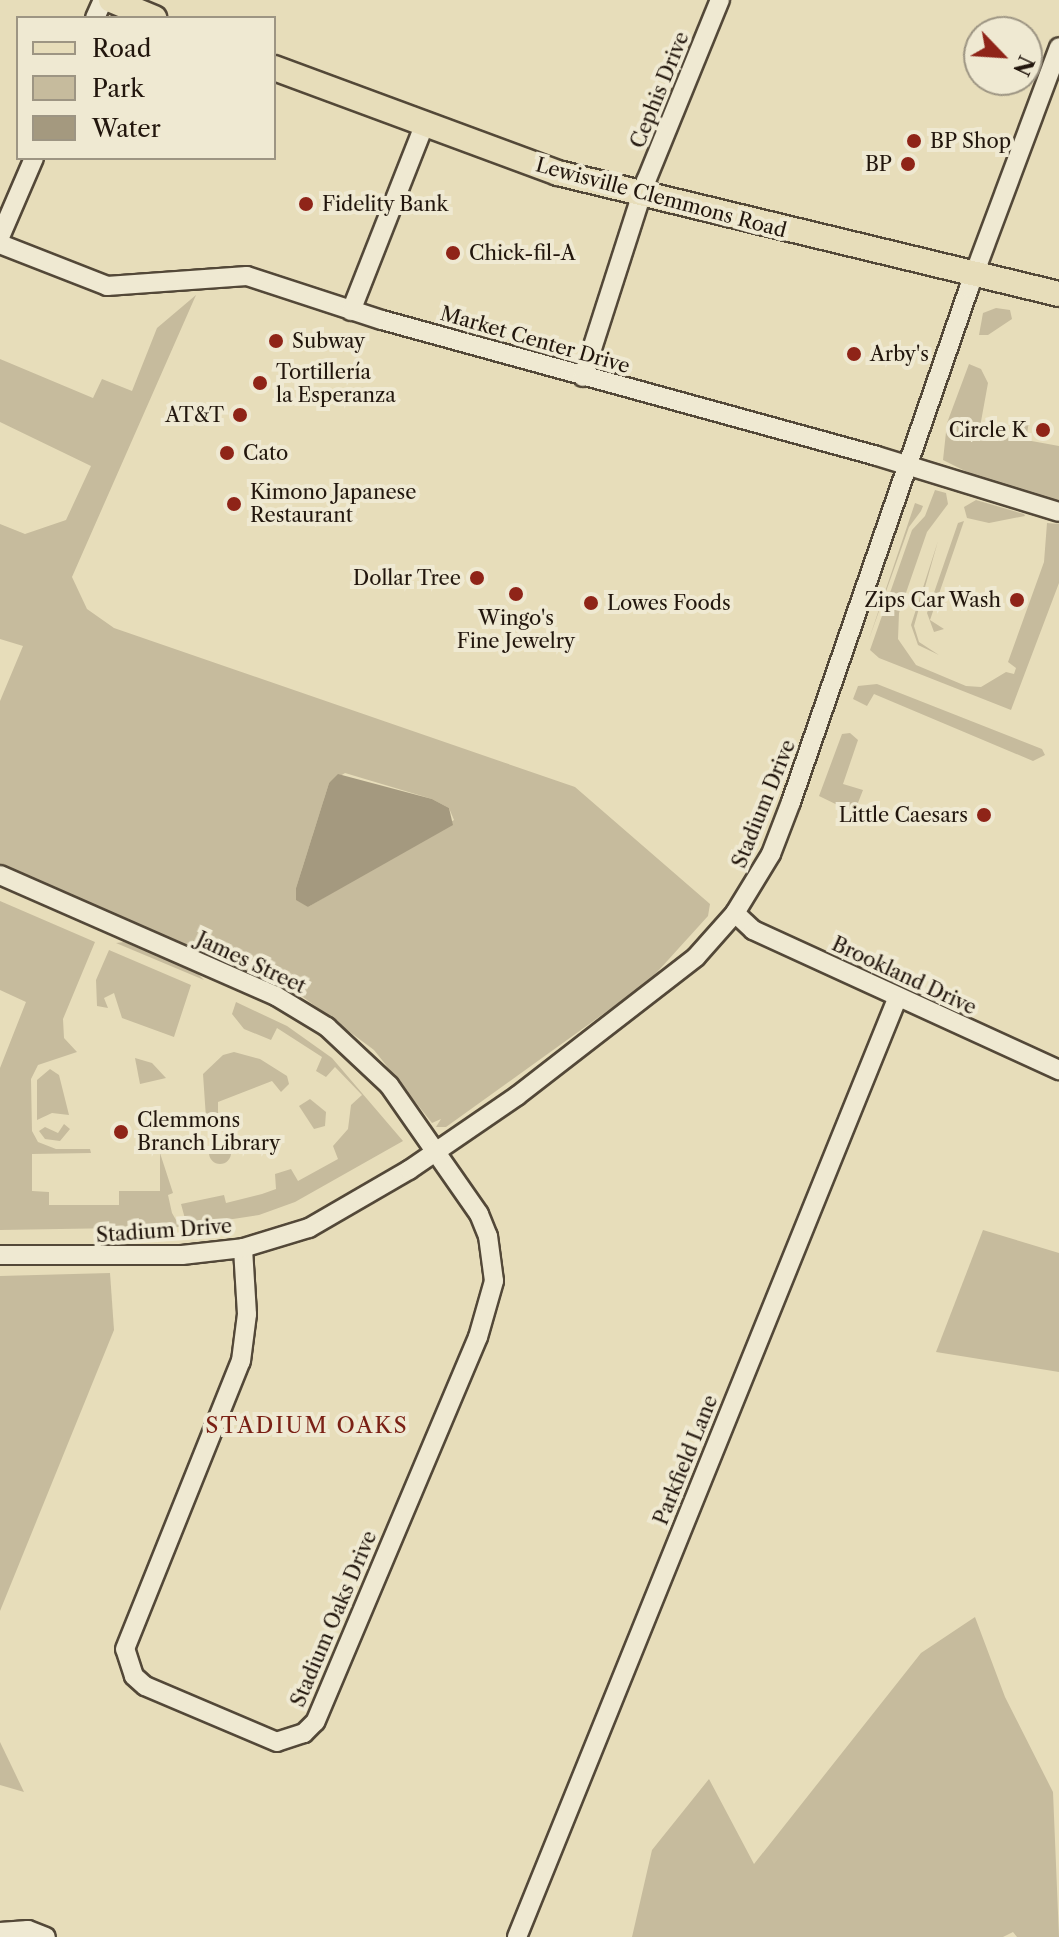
<!DOCTYPE html>
<html>
<head>
<meta charset="utf-8">
<style>
  body { margin:0 }
  #map { position:relative; width:1059px; height:1937px; overflow:hidden; background:#e7ddba; font-family:"Libre Caslon Text",serif }
  div>[style] { position:absolute }
  [style*='--x'] { left:calc(var(--x)*1px); top:calc(var(--y)*1px); width:calc(var(--w)*1px); rotate:calc(var(--a)*1deg) }
  .green>* { inset:0; background:#c6bb9d }
  .round { border-radius:50% }
  .water>* { inset:0; background:#a4997f }
  .roads { filter:drop-shadow(2px 0 #534838) drop-shadow(-2px 0 #534838) drop-shadow(0 2px #534838) drop-shadow(0 -2px #534838) }
  .minor>* { height:18px; margin:-9px; padding:0 9px; transform-origin:9px; border-radius:9px; background:#efe9d2 }
  .major>* { height:24px; margin:-12px; padding:0 12px; transform-origin:12px; border-radius:12px; background:#e7ddba }
  .dots>* { width:22px; height:22px; translate:-50% -50%; box-sizing:border-box; border:4px solid #efe9d2; border-radius:50% }
  span { translate:-50% -50%; white-space:nowrap; text-align:center; line-height:1.15; -webkit-text-stroke:8px #efe9d2; paint-order:stroke }
  .street-label { font-size:20px; color:#22160d }
  .poi-label { font-size:20px; color:#22160d }
  .left { translate:0 -50%; text-align:left }
  .right { translate:-100% -50%; text-align:right }
  .neighbourhood-label { font-size:22px; color:#7a1f14; letter-spacing:2px }
  .legend { position:absolute; left:16px; top:16px; width:260px; height:144px; box-sizing:border-box; background:#efe9d2; border:2px solid #9d9583; margin:0; padding:10px 14px; list-style:none; font-size:24px; color:#22160d }
  .legend li { display:flex; align-items:center; gap:16px; height:40px }
  .legend b { width:40px; border:2px solid #9d9583 }
  .north { position:absolute; left:963px; top:16px; width:80px; height:80px; box-sizing:border-box; background:#efe9d2; border:2px solid #9d9583; border-radius:50%; rotate:115deg; font-size:22px; font-weight:700; line-height:32px; text-align:center; color:#22160d }
  .north::after { content:''; display:block; margin:auto; width:28px; height:36px; background:#8f2418; clip-path:polygon(50% 0,100% 100%,50% 72%,0 100%) }
</style>
</head>
<body>
<div id="map">
  <div class="green">
    <i style="clip-path:polygon(evenodd,196px 295px,72px 577px,87px 609px,114px 628px,575px 787px,710px 904px,708px 916px,649px 981px,446px 1127px,436px 1127px,441px 1119px,432px 1123px,374px 1050px,303px 997px,0 865px,0 701px,23px 646px,0 639px,0 524px,25px 534px,66px 520px,91px 466px,0 422px,0 359px,93px 398px,102px 379px,132px 391px,157px 328px,196px 295px,345px 773px,432px 799px,449px 808px,454px 820px,308px 907px,296px 888px,329px 783px,345px 773px)"></i>
    <i style="clip-path:polygon(996px 308px,1010px 310px,1012px 319px,988px 335px,979px 335px,983px 313px)"></i>
    <i style="clip-path:polygon(969px 364px,981px 369px,988px 383px,980px 427px,1018px 437px,1022px 420px,1029px 421px,1026px 440px,1059px 446px,1059px 501px,977px 477px,943px 460px,947px 423px)"></i>
    <i style="clip-path:polygon(935px 490px,946px 493px,948px 504px,927px 532px,899px 613px,898px 639px,916px 665px,966px 686px,981px 687px,1006px 672px,1014px 674px,1016px 668px,1008px 662px,1044px 562px,1047px 523px,1059px 524px,1059px 583px,1011px 710px,879px 658px,870px 650px,912px 530px,925px 516px)"></i>
    <i style="clip-path:polygon(976px 500px,1024px 514px,1025px 516px,989px 523px,967px 518px,964px 507px)"></i>
    <i style="clip-path:polygon(915px 503px,923px 506px,921px 511px,909px 527px,868px 642px)"></i>
    <i style="clip-path:polygon(964px 521px,930px 620px,944px 629px,934px 632px,927px 613px,958px 523px)"></i>
    <i style="clip-path:polygon(938px 541px,914px 626px,919px 642px,939px 655px,918px 645px,911px 625px)"></i>
    <i style="clip-path:polygon(877px 684px,1042px 749px,1045px 755px,1033px 761px,874px 694px,867px 706px,853px 699px,858px 686px)"></i>
    <i style="clip-path:polygon(850px 733px,858px 740px,843px 784px,863px 790px,854px 813px,819px 796px,842px 734px)"></i>
    <i style="clip-path:polygon(0 901px,95px 942px,63px 1019px,64px 1038px,77px 1052px,38px 1065px,31px 1079px,32px 1131px,38px 1142px,56px 1149px,90px 1149px,91px 1153px,32px 1154px,32px 1191px,49px 1192px,49px 1205px,119px 1205px,119px 1191px,160px 1191px,160px 1153px,173px 1193px,168px 1195px,172px 1213px,180px 1227px,0 1230px,0 1068px,26px 1002px,0 990px)"></i>
    <i style="clip-path:polygon(124px 942px,196px 972px,204px 980px,116px 943px)"></i>
    <i style="clip-path:polygon(109px 950px,191px 985px,174px 1037px,122px 1018px,114px 993px,104px 998px,108px 1008px,97px 1006px,96px 980px)"></i>
    <i style="clip-path:polygon(236px 1002px,287px 1026px,332px 1058px,403px 1141px,295px 1202px,259px 1215px,187px 1226px,181px 1204px,224px 1195px,226px 1203px,262px 1194px,276px 1189px,275px 1174px,291px 1169px,298px 1181px,338px 1159px,333px 1146px,348px 1129px,351px 1105px,362px 1095px,335px 1067px,326px 1077px,316px 1071px,322px 1057px,277px 1028px,271px 1040px,244px 1029px,232px 1014px)"></i>
    <i style="clip-path:polygon(234px 1052px,260px 1059px,287px 1076px,289px 1084px,281px 1092px,272px 1081px,218px 1102px,218px 1117px,206px 1118px,203px 1074px,223px 1055px)"></i>
    <i style="clip-path:polygon(135px 1058px,152px 1063px,166px 1078px,140px 1084px)"></i>
    <i style="clip-path:polygon(50px 1069px,59px 1075px,69px 1115px,52px 1113px,37px 1120px,37px 1080px)"></i>
    <i style="clip-path:polygon(310px 1099px,326px 1112px,325px 1126px,314px 1129px,299px 1106px)"></i>
    <i style="clip-path:polygon(64px 1124px,70px 1129px,60px 1141px,45px 1139px,39px 1131px,45px 1127px,58px 1133px)"></i>
    <i class="round" style="left:209px;top:1142px;width:22px;height:22px"></i>
    <i style="clip-path:polygon(983px 1230px,1059px 1253px,1059px 1372px,936px 1352px)"></i>
    <i style="clip-path:polygon(110px 1273px,114px 1330px,0 1611px,0 1276px)"></i>
    <i style="clip-path:polygon(975px 1617px,1005px 1697px,1053px 1792px,1059px 1937px,1017px 1937px,1013px 1932px,1003px 1937px,632px 1937px,652px 1850px,709px 1779px,754px 1864px,921px 1653px)"></i>
    <i style="clip-path:polygon(0 1742px,24px 1792px,0 1785px)"></i>
  </div>
  <div class="water">
    <i style="clip-path:polygon(338px 774px,432px 799px,449px 808px,453px 825px,308px 907px,296px 900px,296px 888px,329px 783px)"></i>
  </div>
  <div class="roads">
    <div class="minor">
      <i style="--x:95;--y:18;--w:20;--a:-66"></i>
      <i style="--x:0;--y:237;--w:86;--a:-66.7"></i>
      <i style="--x:0;--y:244;--w:115;--a:21.4"></i>
      <i style="--x:107;--y:286;--w:140;--a:-4.1"></i>
      <i style="--x:247;--y:276;--w:142;--a:18.1"></i>
      <i style="--x:382;--y:320;--w:513;--a:15.36"></i>
      <i style="--x:877;--y:456;--w:190;--a:17.1"></i>
      <i style="--x:351;--y:311;--w:199;--a:-68.5"></i>
      <i style="--x:583;--y:377;--w:206;--a:-72.2"></i>
      <i style="--x:646;--y:181;--w:196;--a:-67.8"></i>
      <i style="--x:0;--y:875;--w:301;--a:23.7"></i>
      <i style="--x:276;--y:996;--w:60;--a:31.3"></i>
      <i style="--x:327;--y:1027;--w:85;--a:43.1"></i>
      <i style="--x:389;--y:1085;--w:157;--a:55.1"></i>
      <i style="--x:479;--y:1214;--w:24;--a:68"></i>
      <i style="--x:488;--y:1236;--w:45;--a:82.4"></i>
      <i style="--x:494;--y:1281;--w:58;--a:105.9"></i>
      <i style="--x:478;--y:1337;--w:418;--a:112.9"></i>
      <i style="--x:315;--y:1722;--w:16;--a:135"></i>
      <i style="--x:304;--y:1733;--w:28;--a:162"></i>
      <i style="--x:277;--y:1742;--w:143;--a:-157"></i>
      <i style="--x:145;--y:1686;--w:15;--a:-138"></i>
      <i style="--x:134;--y:1676;--w:28;--a:-108"></i>
      <i style="--x:125;--y:1649;--w:310;--a:-68.1"></i>
      <i style="--x:241;--y:1361;--w:47;--a:-82.7"></i>
      <i style="--x:247;--y:1314;--w:66;--a:-93.5"></i>
      <i style="--x:735;--y:913;--w:25;--a:43"></i>
      <i style="--x:753;--y:930;--w:337;--a:24.6"></i>
      <i style="--x:0;--y:1255;--w:182;--a:0"></i>
      <i style="--x:182;--y:1255;--w:61;--a:-6.5"></i>
      <i style="--x:243;--y:1248;--w:69;--a:-16.9"></i>
      <i style="--x:309;--y:1228;--w:116;--a:-30.1"></i>
      <i style="--x:409;--y:1170;--w:131;--a:-34.4"></i>
      <i style="--x:517;--y:1096;--w:227;--a:-37.8"></i>
      <i style="--x:696;--y:957;--w:59;--a:-48.4"></i>
      <i style="--x:735;--y:913;--w:69;--a:-58.6"></i>
      <i style="--x:771;--y:854;--w:56;--a:-69"></i>
      <i style="--x:791;--y:802;--w:544;--a:-70.9"></i>
      <i style="--x:969;--y:288;--w:257;--a:-69.5"></i>
      <i style="--x:0;--y:1932;--w:28;--a:-4"></i>
      <i style="--x:28;--y:1930;--w:19;--a:21"></i>
      <i style="--x:517;--y:1937;--w:1012;--a:-67.95"></i>
    </div>
    <div class="major">
      <i style="--x:111;--y:0;--w:47;--a:22.7"></i>
      <i style="--x:274;--y:68;--w:303;--a:20.3"></i>
      <i style="--x:558;--y:173;--w:515;--a:13.58"></i>
    </div>
  </div>
  <div class="dots">
    <i style="left:914px;top:141px;background:#8f2418"></i>
    <i style="left:908px;top:164px;background:#8f2418"></i>
    <i style="left:306px;top:204px;background:#8f2418"></i>
    <i style="left:453px;top:253px;background:#8f2418"></i>
    <i style="left:276px;top:341px;background:#8f2418"></i>
    <i style="left:854px;top:354px;background:#8f2418"></i>
    <i style="left:260px;top:383px;background:#8f2418"></i>
    <i style="left:240px;top:415px;background:#8f2418"></i>
    <i style="left:1043px;top:430px;background:#8f2418"></i>
    <i style="left:227px;top:453px;background:#8f2418"></i>
    <i style="left:234px;top:504px;background:#8f2418"></i>
    <i style="left:477px;top:578px;background:#8f2418"></i>
    <i style="left:516px;top:594px;background:#8f2418"></i>
    <i style="left:1017px;top:600px;background:#8f2418"></i>
    <i style="left:591px;top:603px;background:#8f2418"></i>
    <i style="left:984px;top:815px;background:#8f2418"></i>
    <i style="left:121px;top:1132px;background:#8f2418"></i>
  </div>
  <div class="street-label">
    <span style="left:660px;top:90px;rotate:-68deg">Cephis Drive</span>
    <span style="left:661px;top:198px;rotate:15deg">Lewisville Clemmons Road</span>
    <span style="left:535px;top:340px;rotate:16deg">Market Center Drive</span>
    <span style="left:764px;top:804px;rotate:-68deg">Stadium Drive</span>
    <span style="left:251px;top:963px;rotate:25deg">James Street</span>
    <span style="left:904px;top:976px;rotate:25deg">Brookland Drive</span>
    <span style="left:164px;top:1231px;rotate:-4deg">Stadium Drive</span>
    <span style="left:686px;top:1460px;rotate:-68deg">Parkfield Lane</span>
    <span style="left:334px;top:1619px;rotate:-67deg">Stadium Oaks Drive</span>
  </div>
  <div class="poi-label">
    <span class="left" style="left:930px;top:141px">BP Shop</span>
    <span class="right" style="left:892px;top:164px">BP</span>
    <span class="left" style="left:322px;top:204px">Fidelity Bank</span>
    <span class="left" style="left:469px;top:253px">Chick-fil-A</span>
    <span class="left" style="left:292px;top:341px">Subway</span>
    <span class="left" style="left:870px;top:354px">Arby's</span>
    <span class="left" style="left:276px;top:384px">Tortillería<br>la Esperanza</span>
    <span class="right" style="left:224px;top:415px">AT&amp;T</span>
    <span class="right" style="left:1027px;top:430px">Circle K</span>
    <span class="left" style="left:243px;top:453px">Cato</span>
    <span class="left" style="left:250px;top:504px">Kimono Japanese<br>Restaurant</span>
    <span class="right" style="left:461px;top:578px">Dollar Tree</span>
    <span class="right" style="left:1001px;top:600px">Zips Car Wash</span>
    <span class="left" style="left:607px;top:603px">Lowes Foods</span>
    <span style="left:516px;top:630px">Wingo's<br>Fine Jewelry</span>
    <span class="right" style="left:968px;top:815px">Little Caesars</span>
    <span class="left" style="left:137px;top:1132px">Clemmons<br>Branch Library</span>
  </div>
  <div class="neighbourhood-label">
    <span style="left:307px;top:1426px">STADIUM OAKS</span>
  </div>
  <ul class="legend">
  <li><b style="height:10px;background:#e7ddba"></b>Road</li>
  <li><b style="height:22px;background:#c6bb9d"></b>Park</li>
  <li><b style="height:22px;background:#a4997f"></b>Water</li>
  </ul>
  <div class="north">N</div>
</div>
</body>
</html>
